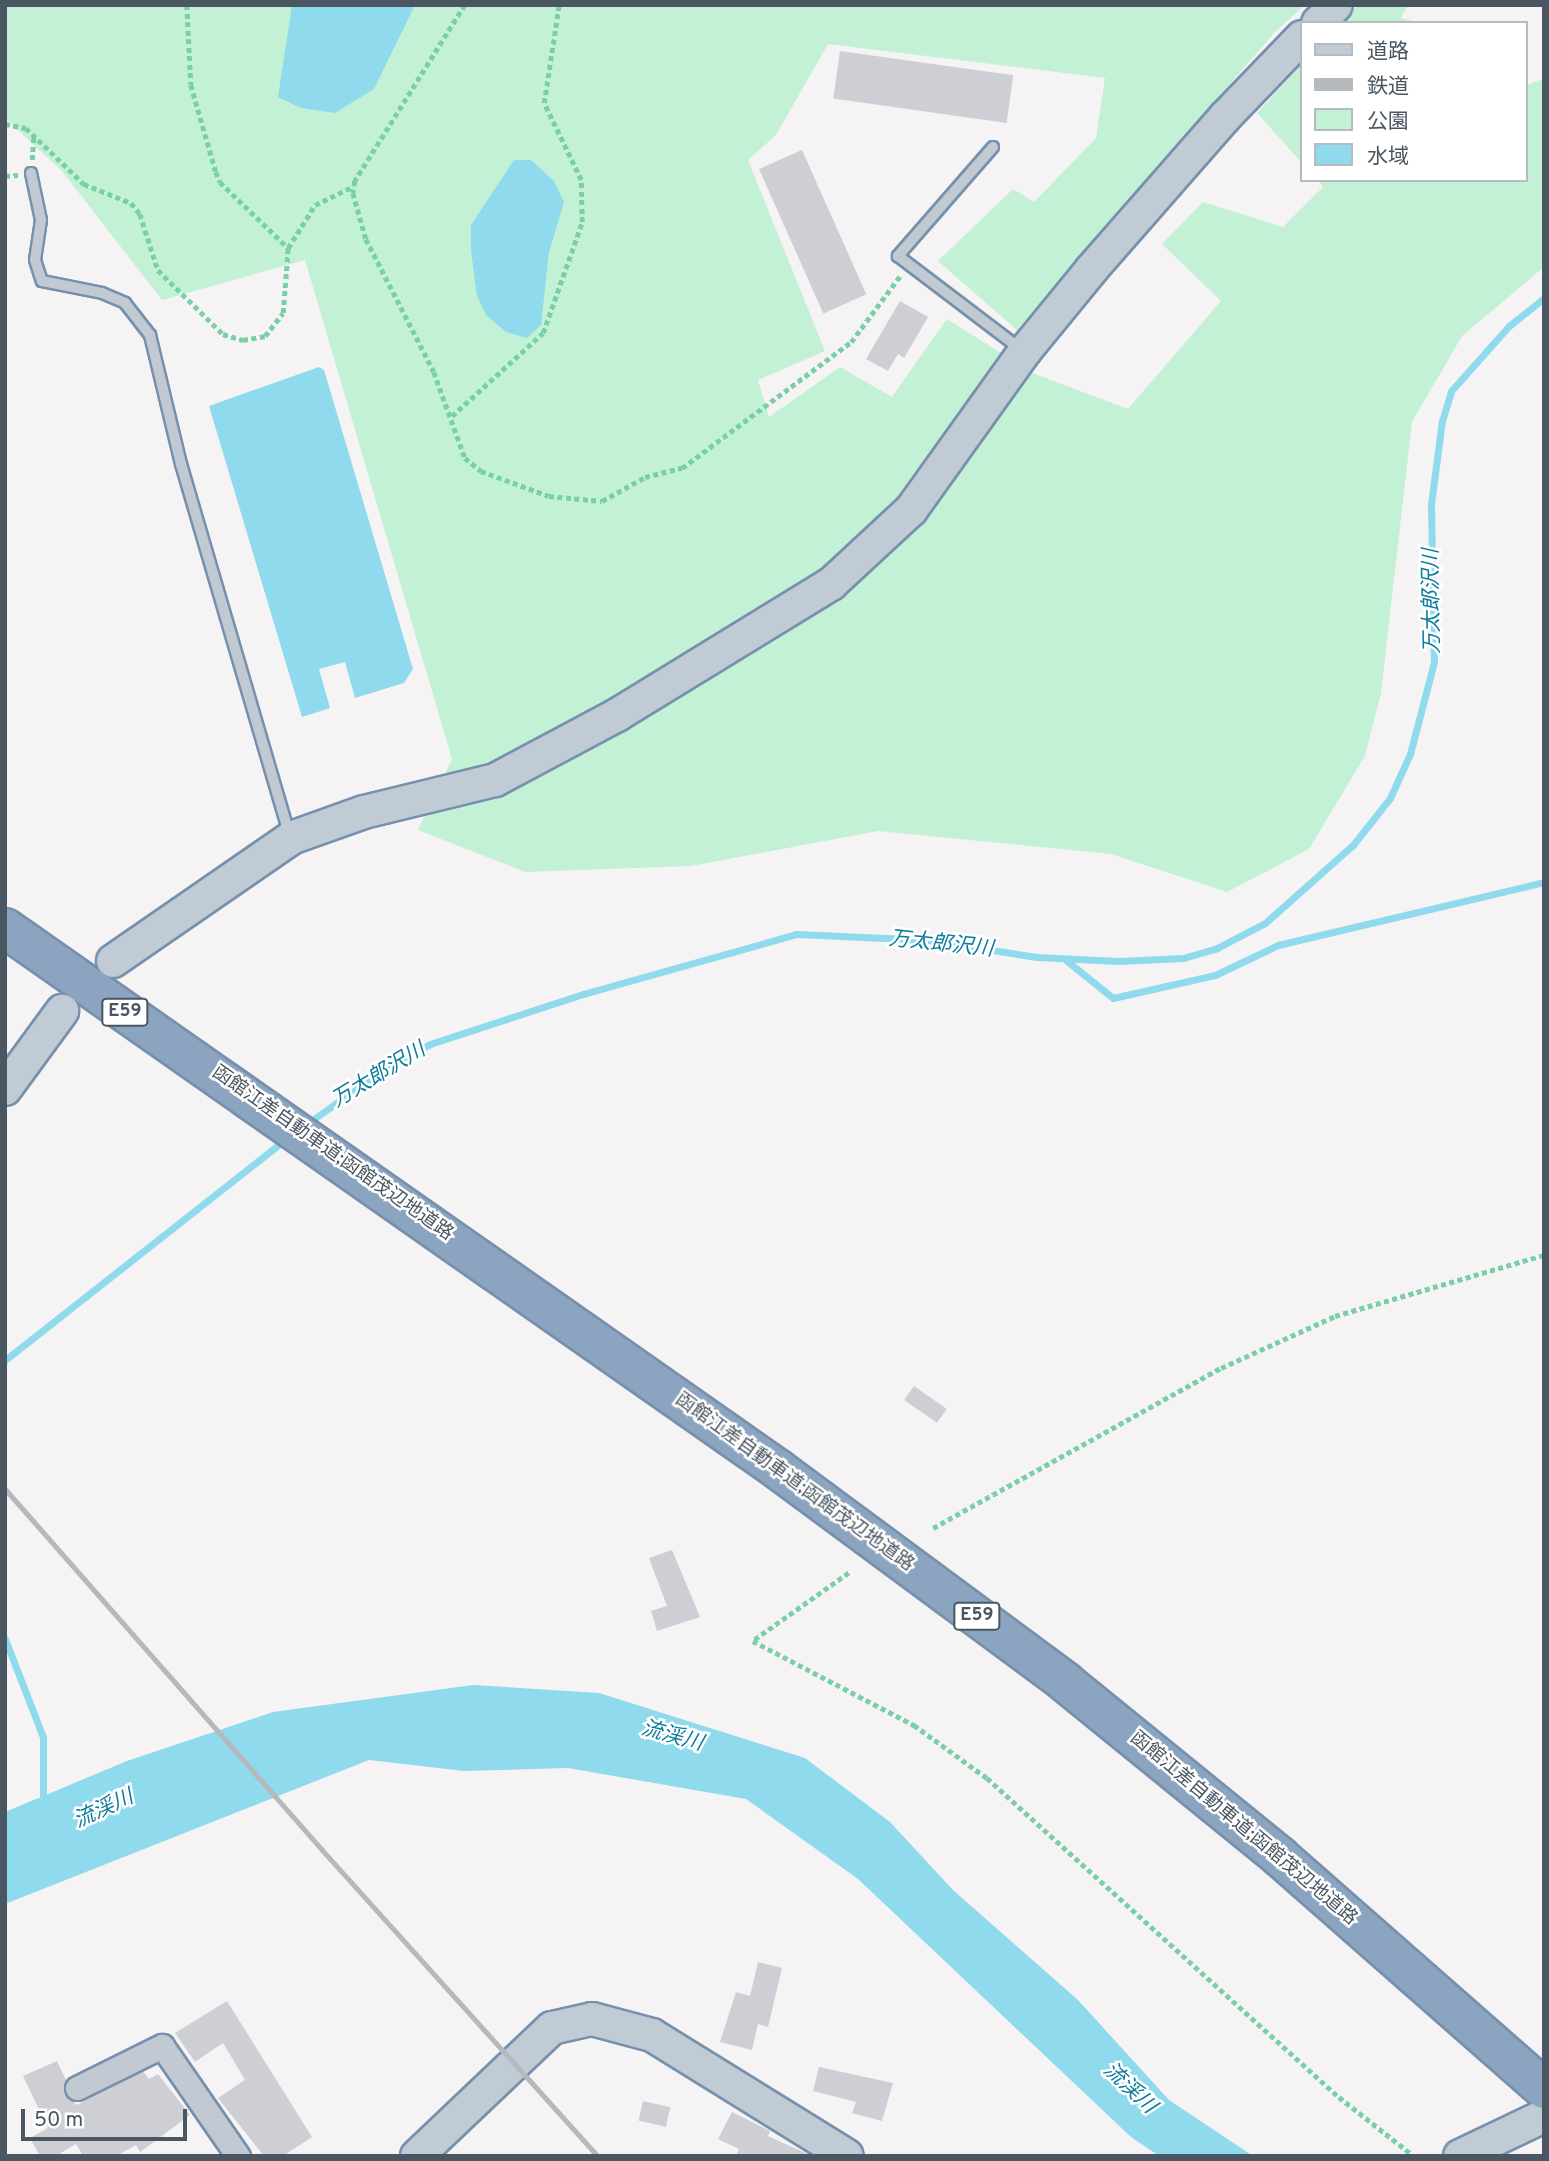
<!DOCTYPE html>
<html>
<head>
<meta charset="utf-8">
<style>
  body { margin:0 }
  #map { position:relative; width:1549px; height:2161px; overflow:hidden; background:#f5f3f3; font-family:Overpass,"Noto Sans JP",sans-serif }
  div>[style] { position:absolute }
  [style*='--x'] { left:calc(var(--x)*1px); top:calc(var(--y)*1px); width:calc(var(--w)*1px); rotate:calc(var(--a)*1deg) }
  .green>* { inset:0; background:#c3f1d5 }
  .water>* { inset:0; background:#90daee }
  .stream>* { height:7px; margin:-3.5px; padding:0 3.5px; transform-origin:3.5px; border-radius:3.5px; background:#90daee }
  .building>* { inset:0; background:#cdcfd5; transform-origin:0 0 }
  .path>* { height:4.5px; margin-top:-2.25px; transform-origin:0; background:repeating-linear-gradient(90deg,#7ad0a6 0 5px,transparent 0 8.5px) }
  .roads { filter:drop-shadow(2px 0 #7690ad) drop-shadow(-2px 0 #7690ad) drop-shadow(0 2px #7690ad) drop-shadow(0 -2px #7690ad) }
  .lane>* { height:10px; margin:-5px; padding:0 5px; transform-origin:5px; border-radius:5px; background:#c1cad2 }
  .street>* { height:23px; margin:-11.5px; padding:0 11.5px; transform-origin:11.5px; border-radius:11.5px; background:#c1cad2 }
  .secondary>* { height:32px; margin:-16px; padding:0 16px; transform-origin:16px; border-radius:16px; background:#c1cbd6 }
  .highway>* { height:38px; margin:-19px; padding:0 19px; transform-origin:19px; border-radius:19px; background:#8ba5c1 }
  .rail>* { height:5px; margin:-2.5px; padding:0 2.5px; transform-origin:2.5px; border-radius:2.5px; background:#b5b8bd }
  span { translate:-50% -50%; white-space:nowrap; text-align:center; line-height:1.15; -webkit-text-stroke:5px #fff; paint-order:stroke }
  .shield-label span { padding:2px 5px; background:#fff; border:2px solid; border-radius:5px; -webkit-text-stroke-width:0 }
  .shield-label { font-size:18px; color:#4a5661; font-weight:700 }
  .street-label { font-size:19px; color:#4a5661 }
  .water-label { font-size:21px; color:#0c7c9b; font-style:italic }
  .frame { position:absolute; inset:0; border:7px solid #4a5661; pointer-events:none }
  .legend { position:absolute; left:1300px; top:21px; width:228px; height:161px; box-sizing:border-box; background:#fff; border:2px solid #b7bbc0; margin:0; padding:9px 12px; list-style:none; font-size:21px; color:#4a5661 }
  .legend li { display:flex; align-items:center; gap:14px; height:35px }
  .legend b { width:35px; border:2px solid #b7bbc0 }
  .scale { position:absolute; left:21px; top:2109px; width:166px; height:32px; box-sizing:border-box; border:4px solid #4a5661; border-top:0; padding-left:9px; font-size:21px; line-height:24px; white-space:nowrap; color:#4a5661; -webkit-text-stroke:5px #fff; paint-order:stroke }
</style>
</head>
<body>
<div id="map">
  <div class="green">
    <i style="clip-path:polygon(5px 5px,1305px 5px,1275px 32px,1017px 330px,938px 261px,1013px 189px,1034px 202px,1096px 138px,1105px 78px,828px 44px,776px 135px,748px 160px,825px 351px,758px 380px,769px 417px,840px 367px,892px 397px,947px 319px,1035px 374px,1128px 409px,1221px 301px,1162px 244px,1203px 202px,1283px 227px,1323px 187px,1318px 180px,1526px 180px,1526px 86px,1544px 78px,1544px 267px,1462px 336px,1412px 422px,1381px 693px,1365px 756px,1309px 849px,1227px 892px,1111px 854px,878px 831px,691px 866px,525px 872px,418px 830px,452px 759px,305px 260px,162px 300px,62px 171px,5px 118px)"></i>
    <i style="clip-path:polygon(1358px 5px,1408px 5px,1401px 18px,1420px 23px,1341px 23px)"></i>
    <i style="clip-path:polygon(1302px 64px,1302px 163px,1257px 113px)"></i>
  </div>
  <div class="water">
    <i style="clip-path:polygon(292px 5px,415px 5px,374px 89px,335px 113px,301px 108px,278px 97px)"></i>
    <i style="clip-path:polygon(514px 160px,531px 160px,554px 181px,564px 202px,549px 252px,541px 325px,527px 338px,506px 332px,486px 315px,477px 296px,471px 251px,471px 225px)"></i>
    <i style="clip-path:polygon(319px 367px,324px 370px,413px 669px,404px 683px,355px 698px,345px 662px,319px 669px,330px 708px,302px 717px,209px 406px)"></i>
    <i style="clip-path:polygon(473px 1685px,599px 1693px,805px 1758px,890px 1822px,953px 1890px,1078px 2000px,1169px 2100px,1253px 2156px,1159px 2156px,1131px 2137px,858px 1879px,746px 1799px,568px 1768px,464px 1771px,369px 1760px,5px 1904px,5px 1812px,127px 1761px,273px 1712px)"></i>
  </div>
  <div class="stream">
    <i style="--x:1067;--y:961;--w:59;--a:38.8"></i>
    <i style="--x:1113;--y:998;--w:105;--a:-12.7"></i>
    <i style="--x:1215;--y:975;--w:70;--a:-25.5"></i>
    <i style="--x:1278;--y:945;--w:273;--a:-13.3"></i>
    <i style="--x:305;--y:1125;--w:110;--a:-35"></i>
    <i style="--x:395;--y:1062;--w:39;--a:-27"></i>
    <i style="--x:430;--y:1044;--w:161;--a:-18.1"></i>
    <i style="--x:583;--y:994;--w:222;--a:-15.7"></i>
    <i style="--x:797;--y:934;--w:131;--a:2.6"></i>
    <i style="--x:928;--y:940;--w:110;--a:8.9"></i>
    <i style="--x:1037;--y:957;--w:81;--a:2.8"></i>
    <i style="--x:1118;--y:961;--w:65;--a:-2.6"></i>
    <i style="--x:1183;--y:958;--w:35;--a:-16"></i>
    <i style="--x:1217;--y:948;--w:54;--a:-27.5"></i>
    <i style="--x:1265;--y:923;--w:118;--a:-41.6"></i>
    <i style="--x:1353;--y:845;--w:60;--a:-51.8"></i>
    <i style="--x:1390;--y:798;--w:48;--a:-65.6"></i>
    <i style="--x:1410;--y:754;--w:95;--a:-75.4"></i>
    <i style="--x:1434;--y:662;--w:158;--a:-91.1"></i>
    <i style="--x:1431;--y:504;--w:84;--a:-82.5"></i>
    <i style="--x:1442;--y:421;--w:31;--a:-73"></i>
    <i style="--x:1451;--y:391;--w:87;--a:-48.3"></i>
    <i style="--x:1509;--y:326;--w:45;--a:-38.7"></i>
    <i style="--x:5;--y:1360;--w:359;--a:-38.2"></i>
    <i style="--x:5;--y:1639;--w:105;--a:68.8"></i>
    <i style="--x:43;--y:1737;--w:65;--a:90"></i>
  </div>
  <div class="building">
    <i style="left:840px;top:51px;width:175px;height:48px;rotate:8deg"></i>
    <i style="left:802px;top:150px;width:158px;height:47px;rotate:66deg"></i>
    <i style="clip-path:polygon(900px 301px,928px 317px,904px 358px,898px 354px,888px 371px,866px 359px)"></i>
    <i style="left:914px;top:1386px;width:40px;height:17px;rotate:35deg"></i>
    <i style="clip-path:polygon(672px 1550px,700px 1617px,657px 1631px,651px 1611px,667px 1606px,649px 1558px)"></i>
    <i style="clip-path:polygon(758px 1962px,782px 1968px,768px 2027px,758px 2024px,752px 2050px,720px 2042px,736px 1992px,750px 1996px)"></i>
    <i style="clip-path:polygon(227px 2001px,312px 2137px,283px 2156px,264px 2156px,218px 2098px,245px 2080px,223px 2043px,195px 2062px,175px 2033px)"></i>
    <i style="clip-path:polygon(57px 2061px,66px 2080px,64px 2094px,77px 2105px,143px 2071px,149px 2079px,158px 2074px,190px 2115px,140px 2152px,136px 2145px,116px 2156px,83px 2156px,76px 2144px,56px 2156px,40px 2156px,30px 2138px,48px 2128px,23px 2076px)"></i>
    <i style="clip-path:polygon(819px 2067px,893px 2083px,882px 2121px,852px 2113px,856px 2102px,813px 2091px)"></i>
    <i style="left:643px;top:2101px;width:28px;height:20px;rotate:13deg"></i>
    <i style="clip-path:polygon(732px 2112px,770px 2131px,768px 2136px,812px 2156px,736px 2156px,739px 2149px,718px 2139px)"></i>
  </div>
  <div class="path">
    <i style="--x:187;--y:5;--w:80;--a:87.1"></i>
    <i style="--x:191;--y:85;--w:91;--a:74"></i>
    <i style="--x:216;--y:172;--w:11;--a:68"></i>
    <i style="--x:220;--y:182;--w:95;--a:44.1"></i>
    <i style="--x:465;--y:5;--w:208;--a:122"></i>
    <i style="--x:355;--y:181;--w:12;--a:99"></i>
    <i style="--x:353;--y:193;--w:48;--a:74.2"></i>
    <i style="--x:366;--y:239;--w:149;--a:62.9"></i>
    <i style="--x:434;--y:372;--w:91;--a:70.2"></i>
    <i style="--x:465;--y:458;--w:21;--a:39"></i>
    <i style="--x:481;--y:471;--w:72;--a:20.2"></i>
    <i style="--x:549;--y:496;--w:53;--a:5.4"></i>
    <i style="--x:602;--y:501;--w:49;--a:-29.2"></i>
    <i style="--x:645;--y:477;--w:38;--a:-14"></i>
    <i style="--x:682;--y:468;--w:211;--a:-36.7"></i>
    <i style="--x:851;--y:342;--w:82;--a:-53.4"></i>
    <i style="--x:5;--y:124;--w:21;--a:11"></i>
    <i style="--x:26;--y:128;--w:81;--a:44"></i>
    <i style="--x:84;--y:184;--w:51;--a:22"></i>
    <i style="--x:131;--y:203;--w:14;--a:51"></i>
    <i style="--x:140;--y:214;--w:59;--a:72.2"></i>
    <i style="--x:158;--y:270;--w:91;--a:44.6"></i>
    <i style="--x:223;--y:334;--w:21;--a:17"></i>
    <i style="--x:243;--y:340;--w:22;--a:-10"></i>
    <i style="--x:265;--y:336;--w:29;--a:-52"></i>
    <i style="--x:283;--y:313;--w:65;--a:-85.6"></i>
    <i style="--x:288;--y:248;--w:51;--a:-57.9"></i>
    <i style="--x:315;--y:205;--w:43;--a:-26"></i>
    <i style="--x:32;--y:160;--w:26;--a:-86"></i>
    <i style="--x:5;--y:176;--w:13;--a:-4"></i>
    <i style="--x:452;--y:416;--w:123;--a:-42.4"></i>
    <i style="--x:543;--y:333;--w:118;--a:-70.6"></i>
    <i style="--x:582;--y:222;--w:42;--a:-91.4"></i>
    <i style="--x:581;--y:180;--w:85;--a:-115.7"></i>
    <i style="--x:544;--y:103;--w:99;--a:-81.3"></i>
    <i style="--x:933;--y:1528;--w:329;--a:-29.1"></i>
    <i style="--x:1221;--y:1368;--w:125;--a:-24.5"></i>
    <i style="--x:1335;--y:1316;--w:218;--a:-16.3"></i>
    <i style="--x:849;--y:1573;--w:118;--a:144.7"></i>
    <i style="--x:753;--y:1641;--w:182;--a:27.6"></i>
    <i style="--x:914;--y:1725;--w:90;--a:36"></i>
    <i style="--x:987;--y:1778;--w:475;--a:42.2"></i>
    <i style="--x:1339;--y:2097;--w:95;--a:38.2"></i>
  </div>
  <div class="roads">
    <div class="lane">
      <i style="--x:993;--y:147;--w:145;--a:131.1"></i>
      <i style="--x:898;--y:256;--w:157;--a:37.2"></i>
      <i style="--x:31;--y:173;--w:48;--a:78"></i>
      <i style="--x:41;--y:220;--w:40;--a:98.5"></i>
      <i style="--x:35;--y:260;--w:22;--a:72"></i>
      <i style="--x:42;--y:281;--w:61;--a:11.3"></i>
      <i style="--x:102;--y:293;--w:25;--a:23"></i>
      <i style="--x:125;--y:303;--w:41;--a:52"></i>
      <i style="--x:150;--y:335;--w:133;--a:76.5"></i>
      <i style="--x:181;--y:464;--w:388;--a:73.7"></i>
    </div>
    <div class="street">
      <i style="--x:77;--y:2088;--w:95;--a:-26.3"></i>
      <i style="--x:162;--y:2046;--w:134;--a:55.4"></i>
    </div>
    <div class="secondary">
      <i style="--x:1318;--y:23;--w:25;--a:-45"></i>
      <i style="--x:113;--y:961;--w:216;--a:-34.6"></i>
      <i style="--x:291;--y:838;--w:77;--a:-19.6"></i>
      <i style="--x:364;--y:812;--w:135;--a:-13.7"></i>
      <i style="--x:495;--y:780;--w:138;--a:-28"></i>
      <i style="--x:617;--y:715;--w:251;--a:-31.5"></i>
      <i style="--x:831;--y:584;--w:109;--a:-42.8"></i>
      <i style="--x:911;--y:510;--w:194;--a:-54.4"></i>
      <i style="--x:1024;--y:352;--w:106;--a:-50.7"></i>
      <i style="--x:1091;--y:270;--w:203;--a:-48.8"></i>
      <i style="--x:1225;--y:117;--w:111;--a:-46.1"></i>
      <i style="--x:5;--y:1089;--w:97;--a:-53.8"></i>
      <i style="--x:417;--y:2156;--w:186;--a:-43.5"></i>
      <i style="--x:552;--y:2028;--w:41;--a:-12.7"></i>
      <i style="--x:592;--y:2019;--w:62;--a:14.9"></i>
      <i style="--x:652;--y:2035;--w:229;--a:31.8"></i>
      <i style="--x:1460;--y:2156;--w:93;--a:-25.5"></i>
    </div>
    <div class="highway">
      <i style="--x:5;--y:928;--w:945;--a:35"></i>
      <i style="--x:779;--y:1470;--w:356;--a:36.5"></i>
      <i style="--x:1065;--y:1682;--w:276;--a:39.1"></i>
      <i style="--x:1279;--y:1856;--w:353;--a:41.3"></i>
    </div>
  </div>
  <div class="rail">
    <i style="--x:5;--y:1489;--w:480;--a:48.7"></i>
    <i style="--x:322;--y:1850;--w:412;--a:48"></i>
  </div>
  <div class="shield-label">
    <span style="left:125px;top:1012px">E59</span>
    <span style="left:977px;top:1616px">E59</span>
  </div>
  <div class="street-label">
    <span style="left:332px;top:1154px;rotate:35deg">函館江差自動車道;函館茂辺地道路</span>
    <span style="left:794px;top:1483px;rotate:36deg">函館江差自動車道;函館茂辺地道路</span>
    <span style="left:1243px;top:1829px;rotate:40deg">函館江差自動車道;函館茂辺地道路</span>
  </div>
  <div class="water-label">
    <span style="left:1433px;top:601px;rotate:-91deg">万太郎沢川</span>
    <span style="left:941px;top:945px;rotate:6deg">万太郎沢川</span>
    <span style="left:379px;top:1076px;rotate:-31deg">万太郎沢川</span>
    <span style="left:672px;top:1737px;rotate:15deg">流渓川</span>
    <span style="left:104px;top:1810px;rotate:-25deg">流渓川</span>
    <span style="left:1129px;top:2089px;rotate:43deg">流渓川</span>
  </div>
  <div class="frame"></div>
  <ul class="legend">
  <li><b style="height:9px;background:#c1cbd6"></b>道路</li>
  <li><b style="height:9px;background:#b5b8bd"></b>鉄道</li>
  <li><b style="height:19px;background:#c3f1d5"></b>公園</li>
  <li><b style="height:19px;background:#90daee"></b>水域</li>
  </ul>
  <div class="scale">50 m</div>
</div>
</body>
</html>
